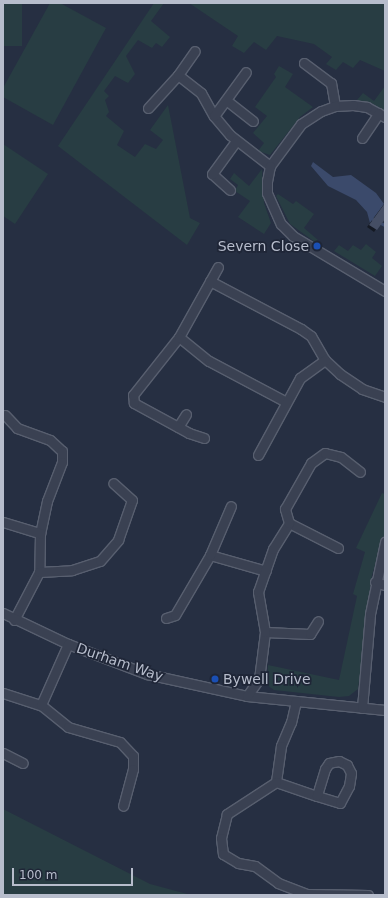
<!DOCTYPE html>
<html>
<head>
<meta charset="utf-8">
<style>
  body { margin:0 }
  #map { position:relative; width:388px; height:898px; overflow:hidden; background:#262f42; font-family:"DejaVu Sans",sans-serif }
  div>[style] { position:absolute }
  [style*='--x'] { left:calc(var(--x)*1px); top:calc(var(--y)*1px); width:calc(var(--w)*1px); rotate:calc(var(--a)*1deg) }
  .green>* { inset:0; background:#283d43; transform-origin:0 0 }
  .water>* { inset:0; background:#3b4a6b }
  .shadow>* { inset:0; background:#0007 }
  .stream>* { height:2.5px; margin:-1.25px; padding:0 1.25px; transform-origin:1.25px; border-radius:1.25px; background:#3b4a6b }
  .building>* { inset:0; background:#454e64 }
  .roads { filter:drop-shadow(1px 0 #585f6f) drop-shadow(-1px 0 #585f6f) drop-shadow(0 1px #585f6f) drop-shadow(0 -1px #585f6f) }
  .minor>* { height:9px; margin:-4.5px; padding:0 4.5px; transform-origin:4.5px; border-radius:4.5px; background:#3a4152 }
  .dots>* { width:11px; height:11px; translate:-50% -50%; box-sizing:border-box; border:2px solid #1f2637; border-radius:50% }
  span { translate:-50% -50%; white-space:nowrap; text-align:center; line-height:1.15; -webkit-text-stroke:3.5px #1f2637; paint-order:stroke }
  .poi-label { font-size:14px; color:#b7bdcc }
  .right { translate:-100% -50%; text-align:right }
  .left { translate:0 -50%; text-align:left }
  .street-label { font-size:14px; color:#b7bdcc }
  .frame { position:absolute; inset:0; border:4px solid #b7bdcc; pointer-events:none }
  .scale { position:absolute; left:12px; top:868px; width:121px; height:18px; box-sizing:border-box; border:2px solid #b7bdcc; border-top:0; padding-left:5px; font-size:12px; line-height:14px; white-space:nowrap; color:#b7bdcc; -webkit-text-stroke:3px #1f2637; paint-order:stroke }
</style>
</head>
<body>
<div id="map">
  <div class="green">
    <i style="left:3px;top:3px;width:19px;height:43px"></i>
    <i style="clip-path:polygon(50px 3px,60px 3px,106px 28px,53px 125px,3px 97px,3px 88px)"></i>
    <i style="clip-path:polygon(154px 3px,164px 3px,151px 21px,170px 37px,162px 47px,156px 43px,152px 48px,138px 40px,126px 56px,135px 74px,128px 83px,115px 76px,104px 91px,109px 96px,105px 100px,109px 112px,106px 116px,124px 131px,117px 145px,135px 157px,145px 144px,156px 149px,163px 140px,150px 130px,168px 105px,190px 218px,200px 223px,187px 245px,58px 146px)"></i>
    <i style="clip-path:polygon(189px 3px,385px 3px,385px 71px,360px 60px,353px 68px,343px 62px,336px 70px,326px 64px,332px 57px,314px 44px,277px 36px,266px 50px,254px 42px,244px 53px,232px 46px,238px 36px)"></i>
    <i style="clip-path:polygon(279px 66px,293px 74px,285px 87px,313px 107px,300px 117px,270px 155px,258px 151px,264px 143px,253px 133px,267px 116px,255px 107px,276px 77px,274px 74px)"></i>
    <i style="clip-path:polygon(385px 86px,385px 111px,373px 104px,357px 100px,363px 93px,374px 101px)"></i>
    <i style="clip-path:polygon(3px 144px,48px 174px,15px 224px,3px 216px)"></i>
    <i style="clip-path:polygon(262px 169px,264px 203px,271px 223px,264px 234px,238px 217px,250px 201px,235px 191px,238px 185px,230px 179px,234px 173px,249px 186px)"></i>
    <i style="clip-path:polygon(278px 194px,293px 204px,296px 201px,314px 214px,304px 228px,318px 240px,315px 242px,290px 224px,276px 196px)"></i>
    <i style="clip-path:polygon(366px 244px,376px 252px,372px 258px,382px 266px,375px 276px,334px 251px,339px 245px,348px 251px,353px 245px,361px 250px)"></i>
    <i style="clip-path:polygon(382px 493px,385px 494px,385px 533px,372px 575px,358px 689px,349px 696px,339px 697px,274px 690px,267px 685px,268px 665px,339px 680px,357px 596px,353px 594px,365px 552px,356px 548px)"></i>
    <i style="clip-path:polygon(3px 809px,150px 884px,191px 895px,3px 895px)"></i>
  </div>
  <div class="water">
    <i style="clip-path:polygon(313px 162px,333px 177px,351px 175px,376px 193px,384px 204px,370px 223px,367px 212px,356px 200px,328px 186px,311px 166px)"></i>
  </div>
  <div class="shadow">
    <i style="clip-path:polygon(385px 203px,385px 217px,374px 232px,367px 227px)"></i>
  </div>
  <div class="stream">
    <i style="--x:373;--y:219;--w:13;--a:27"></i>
  </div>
  <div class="building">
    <i style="clip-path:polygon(385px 203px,385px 219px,377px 230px,369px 225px)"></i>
  </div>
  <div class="roads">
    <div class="minor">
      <i style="--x:304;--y:63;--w:34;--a:37"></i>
      <i style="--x:331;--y:83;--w:23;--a:80"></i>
      <i style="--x:178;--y:75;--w:29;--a:38"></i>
      <i style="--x:201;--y:93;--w:26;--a:61"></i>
      <i style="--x:214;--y:116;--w:25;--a:50"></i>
      <i style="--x:230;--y:135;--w:51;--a:37.8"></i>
      <i style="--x:226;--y:100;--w:34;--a:38"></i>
      <i style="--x:148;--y:108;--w:45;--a:-47.7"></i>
      <i style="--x:178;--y:75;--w:29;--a:-55"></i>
      <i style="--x:214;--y:116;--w:54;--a:-54"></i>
      <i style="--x:385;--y:117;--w:21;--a:-151"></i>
      <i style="--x:367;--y:107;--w:14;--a:-172"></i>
      <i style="--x:353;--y:105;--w:18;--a:177"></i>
      <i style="--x:335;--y:106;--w:15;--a:160"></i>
      <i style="--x:321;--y:111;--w:24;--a:147"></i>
      <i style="--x:301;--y:124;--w:52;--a:126.4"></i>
      <i style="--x:270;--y:166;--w:15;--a:101"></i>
      <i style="--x:267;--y:181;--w:12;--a:90"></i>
      <i style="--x:267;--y:193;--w:34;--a:66"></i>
      <i style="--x:281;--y:224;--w:17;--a:45"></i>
      <i style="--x:293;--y:236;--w:107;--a:30.9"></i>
      <i style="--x:362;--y:138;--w:30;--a:-56"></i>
      <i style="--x:230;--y:190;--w:24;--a:-138"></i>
      <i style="--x:212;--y:174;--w:41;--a:-54"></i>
      <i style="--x:210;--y:281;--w:103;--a:27.8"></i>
      <i style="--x:301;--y:329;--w:12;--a:35"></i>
      <i style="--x:311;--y:336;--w:28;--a:60"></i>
      <i style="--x:325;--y:360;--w:21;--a:43"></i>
      <i style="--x:340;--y:374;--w:27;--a:34"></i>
      <i style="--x:362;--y:389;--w:24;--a:19"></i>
      <i style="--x:179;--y:337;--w:80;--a:-60.9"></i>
      <i style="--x:5;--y:415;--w:18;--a:47"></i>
      <i style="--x:17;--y:428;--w:35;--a:20"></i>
      <i style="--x:50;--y:440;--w:16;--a:43"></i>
      <i style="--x:62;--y:451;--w:11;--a:90"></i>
      <i style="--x:62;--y:462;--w:42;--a:111"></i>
      <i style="--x:47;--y:501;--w:33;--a:102"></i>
      <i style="--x:40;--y:533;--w:39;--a:91"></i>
      <i style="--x:39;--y:572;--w:54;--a:117.5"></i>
      <i style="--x:178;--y:427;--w:15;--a:-58"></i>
      <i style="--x:204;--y:438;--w:16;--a:-162"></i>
      <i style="--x:189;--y:433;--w:63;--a:-151.4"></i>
      <i style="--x:134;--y:403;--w:8;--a:-97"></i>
      <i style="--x:133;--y:395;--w:74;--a:-51.6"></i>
      <i style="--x:179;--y:337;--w:38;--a:39"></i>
      <i style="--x:209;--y:361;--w:87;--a:28"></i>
      <i style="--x:258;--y:455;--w:88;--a:-61.4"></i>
      <i style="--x:300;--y:378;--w:31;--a:-36"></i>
      <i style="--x:3;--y:522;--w:39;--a:17"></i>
      <i style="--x:289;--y:523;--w:55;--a:27"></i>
      <i style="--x:210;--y:555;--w:58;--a:15.9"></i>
      <i style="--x:39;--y:572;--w:33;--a:-3"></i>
      <i style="--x:72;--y:570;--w:29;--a:-18"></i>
      <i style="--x:100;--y:561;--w:28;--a:-49"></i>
      <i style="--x:118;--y:540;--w:42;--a:-70.7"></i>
      <i style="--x:132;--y:500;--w:25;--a:-138"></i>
      <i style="--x:375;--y:582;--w:10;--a:17"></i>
      <i style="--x:3;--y:613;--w:72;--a:25.5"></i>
      <i style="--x:68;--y:644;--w:85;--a:20.8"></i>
      <i style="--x:147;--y:674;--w:102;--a:12.4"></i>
      <i style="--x:247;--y:696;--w:139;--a:5.8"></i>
      <i style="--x:166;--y:618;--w:9;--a:-18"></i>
      <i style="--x:175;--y:615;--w:69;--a:-59.7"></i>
      <i style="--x:210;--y:555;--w:53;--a:-66.8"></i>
      <i style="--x:265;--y:632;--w:45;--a:2.5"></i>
      <i style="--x:310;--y:634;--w:15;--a:-58"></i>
      <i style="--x:3;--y:693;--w:40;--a:18"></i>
      <i style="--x:41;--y:705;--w:35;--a:39"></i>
      <i style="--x:68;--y:727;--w:54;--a:16.1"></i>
      <i style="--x:120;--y:742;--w:19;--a:47"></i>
      <i style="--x:133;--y:756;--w:13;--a:90"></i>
      <i style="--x:133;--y:769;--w:38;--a:105"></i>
      <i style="--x:247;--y:696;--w:21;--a:-55"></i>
      <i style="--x:259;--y:679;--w:47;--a:-82.7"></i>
      <i style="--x:265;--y:632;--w:41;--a:-99.9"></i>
      <i style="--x:258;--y:592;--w:46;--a:-70.8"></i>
      <i style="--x:273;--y:549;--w:31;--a:-58"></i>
      <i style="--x:289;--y:523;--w:15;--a:-106"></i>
      <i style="--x:285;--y:509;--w:53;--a:-60.5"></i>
      <i style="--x:311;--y:463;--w:17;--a:-36"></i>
      <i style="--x:325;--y:453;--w:16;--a:14"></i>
      <i style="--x:341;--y:457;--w:24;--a:38"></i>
      <i style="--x:296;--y:701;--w:22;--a:103"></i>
      <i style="--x:291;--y:722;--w:26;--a:113"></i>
      <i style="--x:281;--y:746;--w:36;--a:98"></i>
      <i style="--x:276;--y:782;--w:43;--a:18.9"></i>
      <i style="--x:317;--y:796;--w:24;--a:17"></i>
      <i style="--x:340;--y:803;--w:19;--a:-62"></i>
      <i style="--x:349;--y:786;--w:13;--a:-81"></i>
      <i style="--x:351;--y:773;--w:9;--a:-117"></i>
      <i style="--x:347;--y:765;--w:9;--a:-153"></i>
      <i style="--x:339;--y:761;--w:10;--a:169"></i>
      <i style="--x:329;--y:763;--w:7;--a:124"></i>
      <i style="--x:325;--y:769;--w:28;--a:107"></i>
      <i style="--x:41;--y:705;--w:67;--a:-66.1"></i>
      <i style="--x:362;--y:708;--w:94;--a:-85.1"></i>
      <i style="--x:370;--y:614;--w:74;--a:-78.2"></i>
      <i style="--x:3;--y:753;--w:22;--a:27"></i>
      <i style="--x:276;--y:782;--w:59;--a:146.9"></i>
      <i style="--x:227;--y:814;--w:25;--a:104"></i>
      <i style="--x:221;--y:838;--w:16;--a:83"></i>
      <i style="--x:223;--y:854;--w:17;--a:31"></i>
      <i style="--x:238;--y:863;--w:17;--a:10"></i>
      <i style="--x:255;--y:866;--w:29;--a:36"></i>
      <i style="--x:278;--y:883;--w:30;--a:21"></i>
      <i style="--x:306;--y:894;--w:62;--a:0.9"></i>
    </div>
  </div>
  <div class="dots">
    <i style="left:317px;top:246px;background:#1a4fb4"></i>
    <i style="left:215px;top:679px;background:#1a4fb4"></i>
  </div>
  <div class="poi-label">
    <span class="right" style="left:309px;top:246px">Severn Close</span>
    <span class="left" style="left:223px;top:679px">Bywell Drive</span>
  </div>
  <div class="street-label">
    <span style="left:120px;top:662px;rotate:19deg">Durham Way</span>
  </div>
  <div class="frame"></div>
  <div class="scale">100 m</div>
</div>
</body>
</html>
